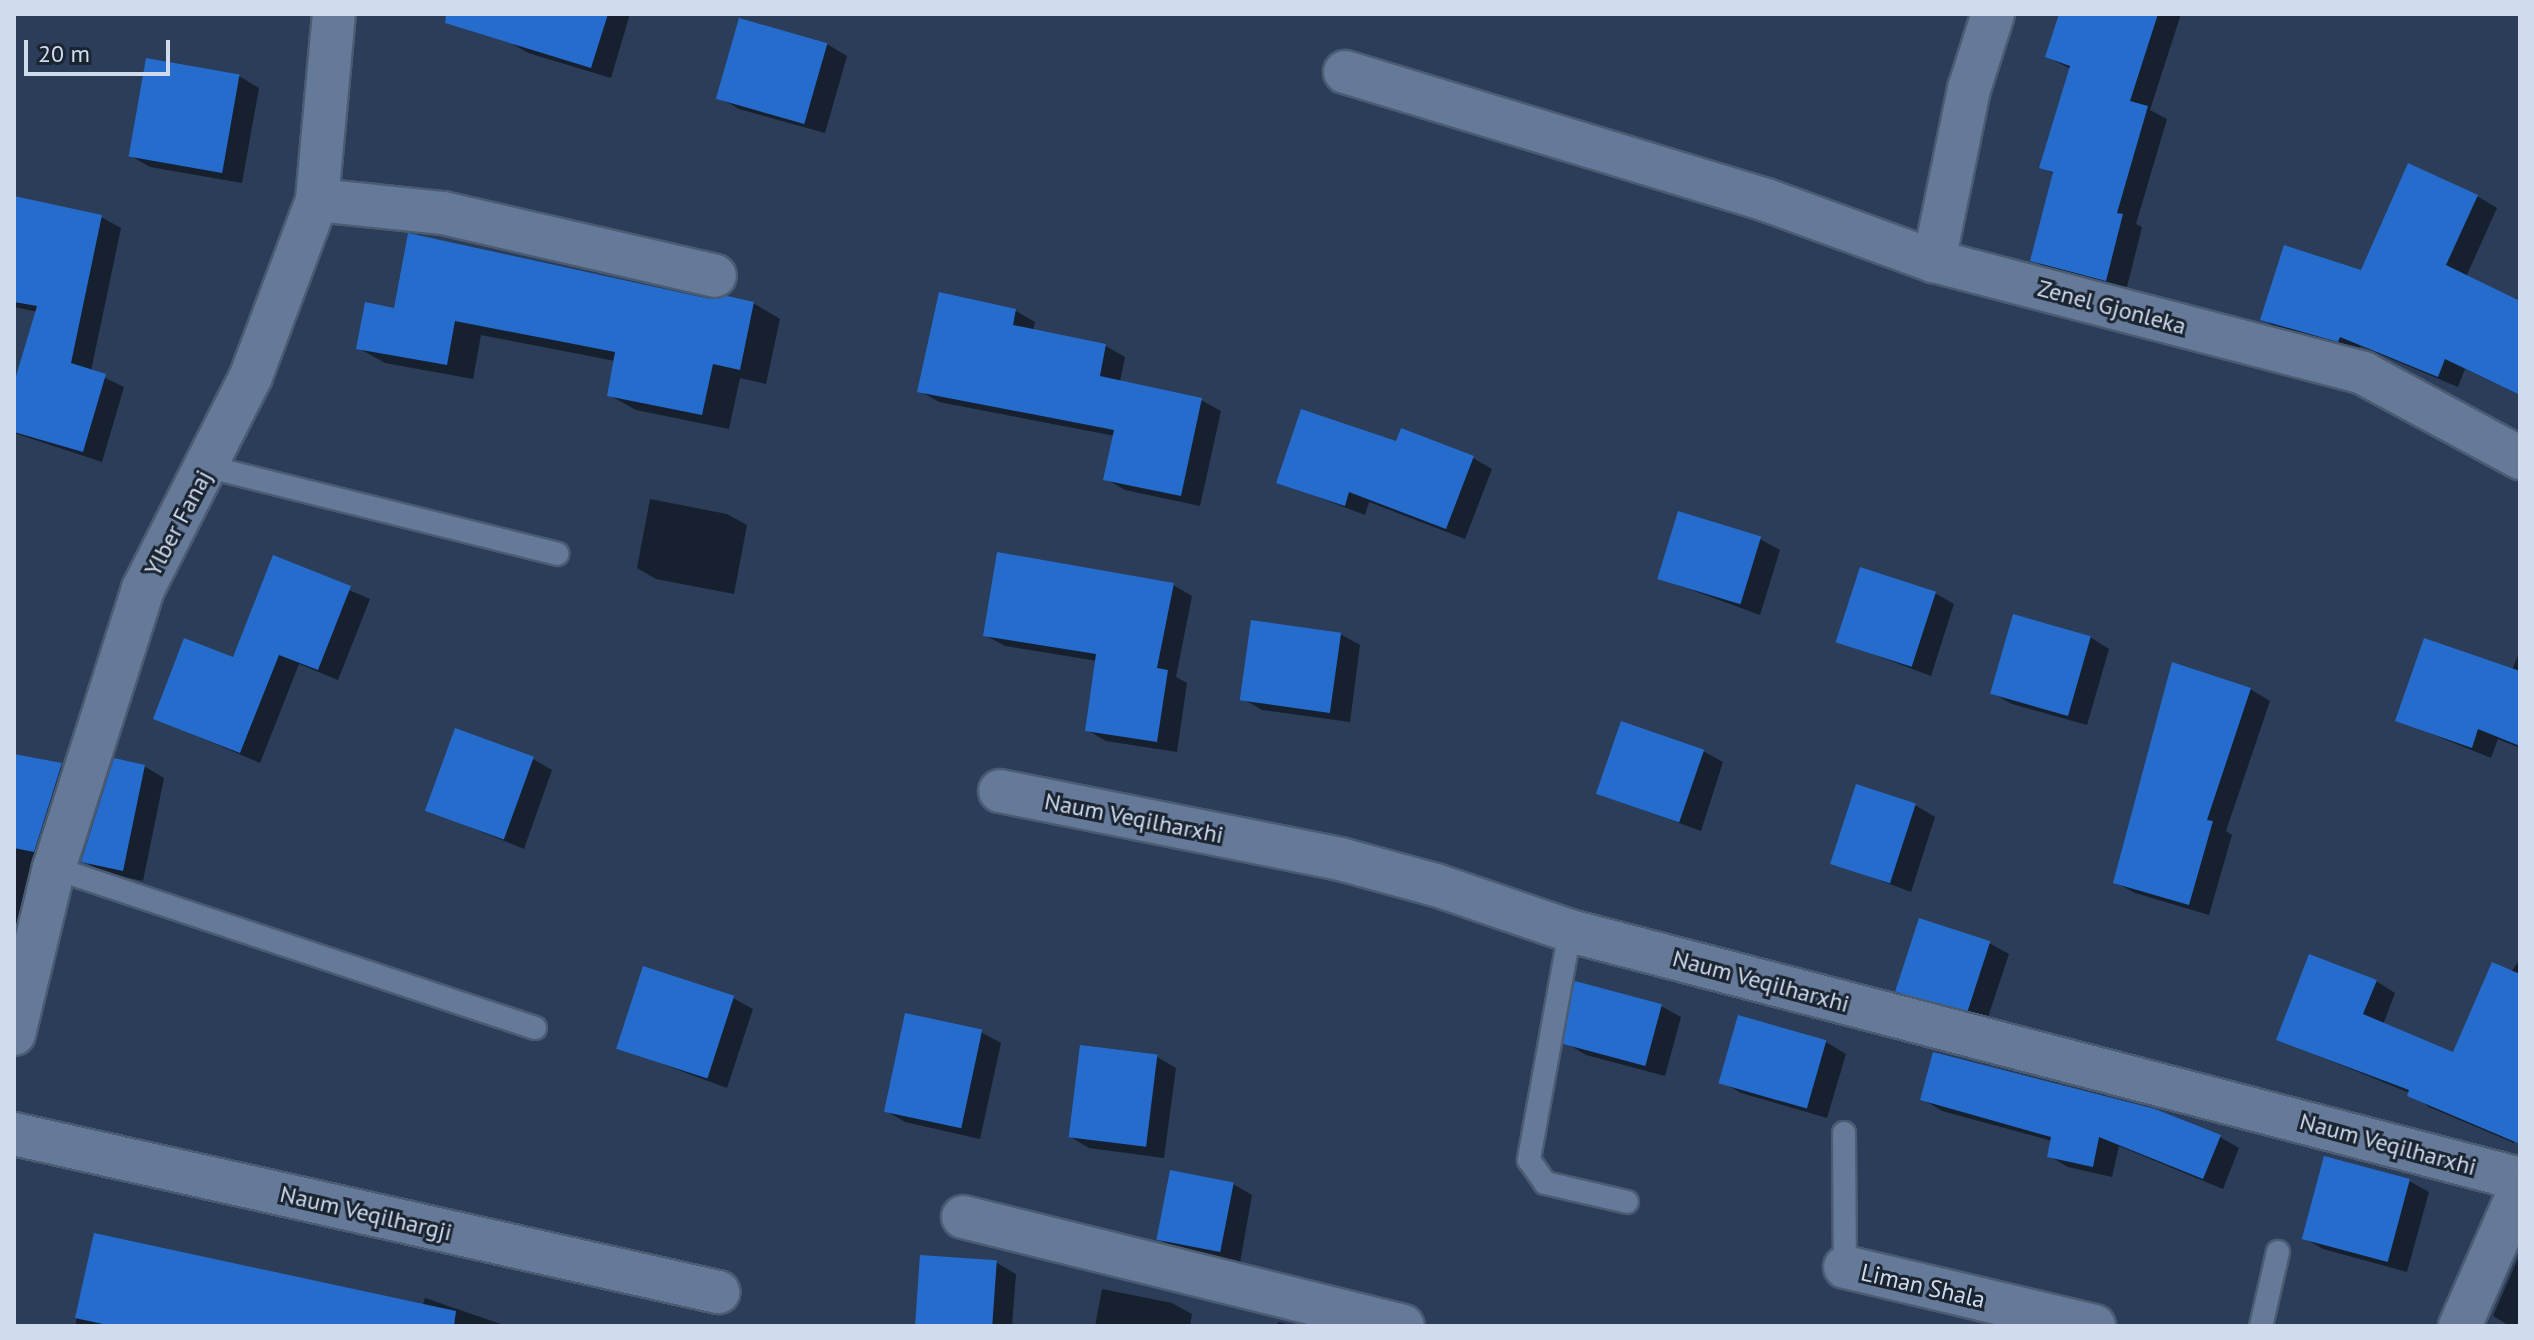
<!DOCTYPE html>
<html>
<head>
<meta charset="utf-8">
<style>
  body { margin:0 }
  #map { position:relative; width:2534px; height:1340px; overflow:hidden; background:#2b3d59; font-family:"PT Sans",sans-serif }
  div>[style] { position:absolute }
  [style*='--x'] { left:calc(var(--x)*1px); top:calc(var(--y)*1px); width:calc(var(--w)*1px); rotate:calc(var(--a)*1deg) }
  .shadow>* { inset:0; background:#0007 }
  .building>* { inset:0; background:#256ccd; transform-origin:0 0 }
  .roads { filter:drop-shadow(2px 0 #4b5b72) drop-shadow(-2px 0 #4b5b72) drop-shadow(0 2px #4b5b72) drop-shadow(0 -2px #4b5b72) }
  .lane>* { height:22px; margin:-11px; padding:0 11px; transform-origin:11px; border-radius:11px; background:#657a99 }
  .street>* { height:42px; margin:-21px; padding:0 21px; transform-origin:21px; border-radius:21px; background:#657a99 }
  span { translate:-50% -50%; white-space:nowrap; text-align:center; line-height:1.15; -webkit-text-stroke:6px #1b2431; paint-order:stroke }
  .street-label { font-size:24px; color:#d0dbed }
  .frame { position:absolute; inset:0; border:16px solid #d0dbed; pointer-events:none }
  .scale { position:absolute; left:24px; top:40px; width:146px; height:36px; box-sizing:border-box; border:4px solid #d0dbed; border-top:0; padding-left:10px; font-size:24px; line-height:28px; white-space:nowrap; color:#d0dbed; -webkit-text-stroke:6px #1b2431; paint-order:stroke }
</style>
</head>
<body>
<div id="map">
  <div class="shadow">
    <i style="clip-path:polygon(517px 14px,630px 14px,611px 78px,528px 53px,508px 41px)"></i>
    <i style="clip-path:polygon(2061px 14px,2181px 14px,2150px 110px,2167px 119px,2136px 224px,2142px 227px,2126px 291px,2052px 272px,2033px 260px,2054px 174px,2041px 167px,2071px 69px,2047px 57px)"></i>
    <i style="clip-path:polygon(827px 44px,847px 56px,825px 133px,739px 109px,720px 98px)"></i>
    <i style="clip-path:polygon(239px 76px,259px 88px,242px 183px,150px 167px,131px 156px)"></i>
    <i style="clip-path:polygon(2477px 196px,2497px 208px,2466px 277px,2520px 303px,2520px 395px,2465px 369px,2458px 387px,2360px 346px,2358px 352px,2282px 331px,2262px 319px,2362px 272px)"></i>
    <i style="clip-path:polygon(14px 198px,101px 217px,121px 228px,91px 371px,124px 387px,102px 462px,14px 433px,14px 390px,38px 312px,14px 307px)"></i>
    <i style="clip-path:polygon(710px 301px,753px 303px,780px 319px,766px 384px,740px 378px,729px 429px,636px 410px,609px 395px,615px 361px,481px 335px,473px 379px,385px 363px,358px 348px,395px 310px)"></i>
    <i style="clip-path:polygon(1016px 311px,1035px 322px,1033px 331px,1106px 346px,1125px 357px,1120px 382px,1201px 400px,1221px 411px,1200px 506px,1125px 490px,1106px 479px,1115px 436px,939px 402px,920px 391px)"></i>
    <i style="clip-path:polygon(1398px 444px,1473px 458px,1492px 469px,1465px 539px,1369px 502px,1365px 515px,1278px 482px)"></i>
    <i style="clip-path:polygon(650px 499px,727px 514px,747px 525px,734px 594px,656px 579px,637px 568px)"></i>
    <i style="clip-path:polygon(1760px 539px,1780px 550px,1760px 615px,1659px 578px)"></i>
    <i style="clip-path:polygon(274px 558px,370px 599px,338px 680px,299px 664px,260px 763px,155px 718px,234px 659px)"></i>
    <i style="clip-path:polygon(1173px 585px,1192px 596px,1176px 677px,1187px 683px,1177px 752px,1106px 741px,1087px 730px,1097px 661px,1005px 646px,985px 635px)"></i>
    <i style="clip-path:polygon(1935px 593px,1954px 604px,1931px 676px,1838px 641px)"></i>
    <i style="clip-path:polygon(1340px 634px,1360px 645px,1350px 722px,1262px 710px,1243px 699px)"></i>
    <i style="clip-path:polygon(2090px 637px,2109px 649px,2087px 725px,2012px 704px,1992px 693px)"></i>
    <i style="clip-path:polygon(2520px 651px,2520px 748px,2498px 739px,2491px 758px,2397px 720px,2512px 670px)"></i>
    <i style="clip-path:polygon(2250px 689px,2270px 701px,2226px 831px,2232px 835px,2209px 915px,2135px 893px,2115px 882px)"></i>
    <i style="clip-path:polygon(1703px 751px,1723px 762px,1701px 831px,1599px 794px)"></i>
    <i style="clip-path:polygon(14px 756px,61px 765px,81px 776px,14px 944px)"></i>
    <i style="clip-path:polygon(533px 759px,552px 770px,524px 849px,427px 810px)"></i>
    <i style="clip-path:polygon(144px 766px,164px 778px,143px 881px,103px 872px,83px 861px)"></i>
    <i style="clip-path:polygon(1915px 805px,1935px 817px,1911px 892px,1834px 863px)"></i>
    <i style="clip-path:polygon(1989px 943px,2009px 954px,1987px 1020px,1917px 1001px,1897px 990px)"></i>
    <i style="clip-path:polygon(2520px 959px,2520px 1128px,2514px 1143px,2429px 1107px,2410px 1093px,2279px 1040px,2376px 981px,2395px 993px,2383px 1025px,2454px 1055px)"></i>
    <i style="clip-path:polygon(733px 998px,753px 1009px,727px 1088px,619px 1048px)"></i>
    <i style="clip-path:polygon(1661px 1006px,1681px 1017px,1665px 1076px,1586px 1055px,1566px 1043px)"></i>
    <i style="clip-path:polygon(981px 1032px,1001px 1043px,980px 1139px,905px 1122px,886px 1111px)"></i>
    <i style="clip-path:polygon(1826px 1042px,1846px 1054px,1827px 1118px,1741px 1093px,1722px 1082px)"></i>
    <i style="clip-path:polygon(1157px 1057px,1176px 1068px,1164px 1158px,1089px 1148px,1069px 1136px)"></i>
    <i style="clip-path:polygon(1922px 1099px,2220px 1137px,2239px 1148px,2223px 1189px,2119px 1146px,2112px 1177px,2068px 1167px,2049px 1156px,2052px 1141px,1942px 1111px)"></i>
    <i style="clip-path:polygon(2409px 1181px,2429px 1192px,2407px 1272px,2323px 1249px,2304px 1238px)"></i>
    <i style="clip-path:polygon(1233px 1184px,1252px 1195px,1240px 1263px,1178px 1250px,1158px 1239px)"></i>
    <i style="clip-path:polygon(95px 1235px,423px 1305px,425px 1298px,507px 1326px,75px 1326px)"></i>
    <i style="clip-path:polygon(2520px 1254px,2520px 1326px,2510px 1326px,2493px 1316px)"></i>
    <i style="clip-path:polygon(997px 1263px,1016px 1274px,1012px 1326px,917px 1326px)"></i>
    <i style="clip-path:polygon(1102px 1289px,1172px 1303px,1192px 1314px,1190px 1326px,1095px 1326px)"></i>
    <i style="clip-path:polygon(1278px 1322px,1295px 1326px,1277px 1326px)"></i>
  </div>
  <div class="building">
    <i style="clip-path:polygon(446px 14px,608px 14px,591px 68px,445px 23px)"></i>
    <i style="clip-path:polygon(2059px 14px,2158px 14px,2130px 101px,2148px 106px,2117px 213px,2123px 214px,2106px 281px,2030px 261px,2053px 172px,2039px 168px,2070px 66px,2045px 57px)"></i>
    <i style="left:739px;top:18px;width:92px;height:84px;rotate:16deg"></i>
    <i style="left:146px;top:58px;width:95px;height:100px;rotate:10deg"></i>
    <i style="clip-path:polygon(2408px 163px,2478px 195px,2446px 265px,2520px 301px,2520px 395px,2445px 359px,2438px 377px,2340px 337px,2338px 342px,2260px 320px,2284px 245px,2361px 270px)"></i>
    <i style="clip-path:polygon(14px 196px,102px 215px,71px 363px,106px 374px,83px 452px,14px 432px,14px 383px,37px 306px,14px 302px)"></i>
    <i style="clip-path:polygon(408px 233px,710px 299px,727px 296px,754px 302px,740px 370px,713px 364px,702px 415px,607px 396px,615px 352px,455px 321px,447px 365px,356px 349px,365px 302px,394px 308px)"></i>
    <i style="clip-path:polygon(939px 292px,1016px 309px,1013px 325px,1106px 344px,1100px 376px,1202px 398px,1181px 496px,1103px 480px,1114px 430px,917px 392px)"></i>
    <i style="clip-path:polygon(1301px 409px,1396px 441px,1401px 428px,1474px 456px,1446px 529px,1349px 492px,1345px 506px,1276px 483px)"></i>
    <i style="left:1678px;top:511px;width:87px;height:71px;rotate:17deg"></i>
    <i style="clip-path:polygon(997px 552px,1174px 583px,1157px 668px,1168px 670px,1157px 742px,1085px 731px,1096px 654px,983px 636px)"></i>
    <i style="clip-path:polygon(273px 555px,351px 586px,318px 670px,279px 655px,240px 753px,153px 719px,184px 638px,233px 657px)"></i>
    <i style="left:1860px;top:567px;width:80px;height:79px;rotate:18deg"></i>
    <i style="left:2013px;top:614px;width:81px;height:83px;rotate:16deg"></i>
    <i style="left:1251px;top:620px;width:91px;height:81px;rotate:8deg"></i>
    <i style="clip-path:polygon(2424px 638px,2520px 671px,2520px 746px,2478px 729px,2472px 748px,2395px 721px)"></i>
    <i style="clip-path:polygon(2172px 662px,2251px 688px,2207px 820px,2213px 821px,2189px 905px,2113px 883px)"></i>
    <i style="left:1621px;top:721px;width:88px;height:77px;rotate:19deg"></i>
    <i style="left:455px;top:728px;width:84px;height:88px;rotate:20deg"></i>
    <i style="clip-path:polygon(14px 754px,62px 763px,34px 852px,14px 848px)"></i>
    <i style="clip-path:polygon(114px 758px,145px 765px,123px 871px,81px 862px)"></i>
    <i style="left:1856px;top:784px;width:63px;height:84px;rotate:18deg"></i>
    <i style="left:1919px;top:918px;width:75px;height:77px;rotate:18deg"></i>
    <i style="clip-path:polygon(2309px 954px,2377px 980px,2363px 1014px,2453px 1052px,2492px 962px,2520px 974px,2520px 1144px,2407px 1096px,2409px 1090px,2276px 1040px)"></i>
    <i style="left:643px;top:966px;width:96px;height:87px;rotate:18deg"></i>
    <i style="left:1575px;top:981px;width:90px;height:64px;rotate:15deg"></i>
    <i style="left:905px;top:1013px;width:79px;height:101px;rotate:12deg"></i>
    <i style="left:1738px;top:1015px;width:92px;height:71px;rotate:16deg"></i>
    <i style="left:1080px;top:1045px;width:78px;height:93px;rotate:7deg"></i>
    <i style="clip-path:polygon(1933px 1052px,2155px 1109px,2221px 1135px,2203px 1179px,2099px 1137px,2093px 1167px,2047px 1157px,2051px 1137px,1920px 1100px)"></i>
    <i style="left:2324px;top:1156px;width:89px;height:86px;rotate:15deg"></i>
    <i style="left:1170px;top:1170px;width:65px;height:71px;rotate:11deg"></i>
    <i style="clip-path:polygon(94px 1233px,456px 1311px,454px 1326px,112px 1326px,75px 1318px)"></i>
    <i style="left:920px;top:1255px;width:77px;height:71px;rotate:4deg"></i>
  </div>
  <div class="roads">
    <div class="lane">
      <i style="--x:209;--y:467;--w:359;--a:14"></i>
      <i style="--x:54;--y:868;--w:507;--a:18.4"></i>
      <i style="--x:1570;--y:931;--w:233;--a:100.2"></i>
      <i style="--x:1529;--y:1160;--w:28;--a:55"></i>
      <i style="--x:1545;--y:1183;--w:84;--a:13"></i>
      <i style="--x:1844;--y:1133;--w:134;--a:89.6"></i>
      <i style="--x:2261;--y:1326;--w:76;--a:-77.1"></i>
    </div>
    <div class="street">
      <i style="--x:1993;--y:14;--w:79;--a:107.7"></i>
      <i style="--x:1969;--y:89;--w:176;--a:101.5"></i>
      <i style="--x:1934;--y:261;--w:443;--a:14.6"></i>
      <i style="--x:2363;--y:373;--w:179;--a:28.4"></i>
      <i style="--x:1345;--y:72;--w:440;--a:16.9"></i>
      <i style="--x:1766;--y:200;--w:179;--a:20"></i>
      <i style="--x:317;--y:200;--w:127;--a:5.9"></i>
      <i style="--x:443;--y:213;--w:279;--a:13"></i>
      <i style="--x:1000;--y:791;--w:347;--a:11.3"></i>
      <i style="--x:1340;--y:859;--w:99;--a:15.2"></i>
      <i style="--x:1436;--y:885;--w:142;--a:18.9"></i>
      <i style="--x:1570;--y:931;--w:982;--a:14.63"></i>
      <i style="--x:14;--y:1034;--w:171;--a:-76.5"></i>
      <i style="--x:54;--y:868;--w:293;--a:-72.3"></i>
      <i style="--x:143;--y:589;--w:239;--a:-63.1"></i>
      <i style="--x:251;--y:376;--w:188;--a:-69.4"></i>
      <i style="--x:317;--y:200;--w:187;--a:-84.8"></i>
      <i style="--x:14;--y:1134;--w:722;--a:12.65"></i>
      <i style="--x:963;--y:1217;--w:453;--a:13.9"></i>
      <i style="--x:1845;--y:1267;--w:256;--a:13.3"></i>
      <i style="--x:2460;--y:1326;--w:150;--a:-66.3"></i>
    </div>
  </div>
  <div class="street-label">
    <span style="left:2112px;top:307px;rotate:15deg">Zenel Gjonleka</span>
    <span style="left:178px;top:523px;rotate:-62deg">Ylber Fanaj</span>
    <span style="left:1134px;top:818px;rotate:11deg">Naum Veqilharxhi</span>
    <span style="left:1761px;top:981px;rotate:15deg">Naum Veqilharxhi</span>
    <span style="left:2388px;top:1144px;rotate:15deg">Naum Veqilharxhi</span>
    <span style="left:366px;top:1213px;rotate:13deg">Naum Veqilhargji</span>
    <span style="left:1923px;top:1286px;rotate:13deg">Liman Shala</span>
  </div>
  <div class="frame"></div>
  <div class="scale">20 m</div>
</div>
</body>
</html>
